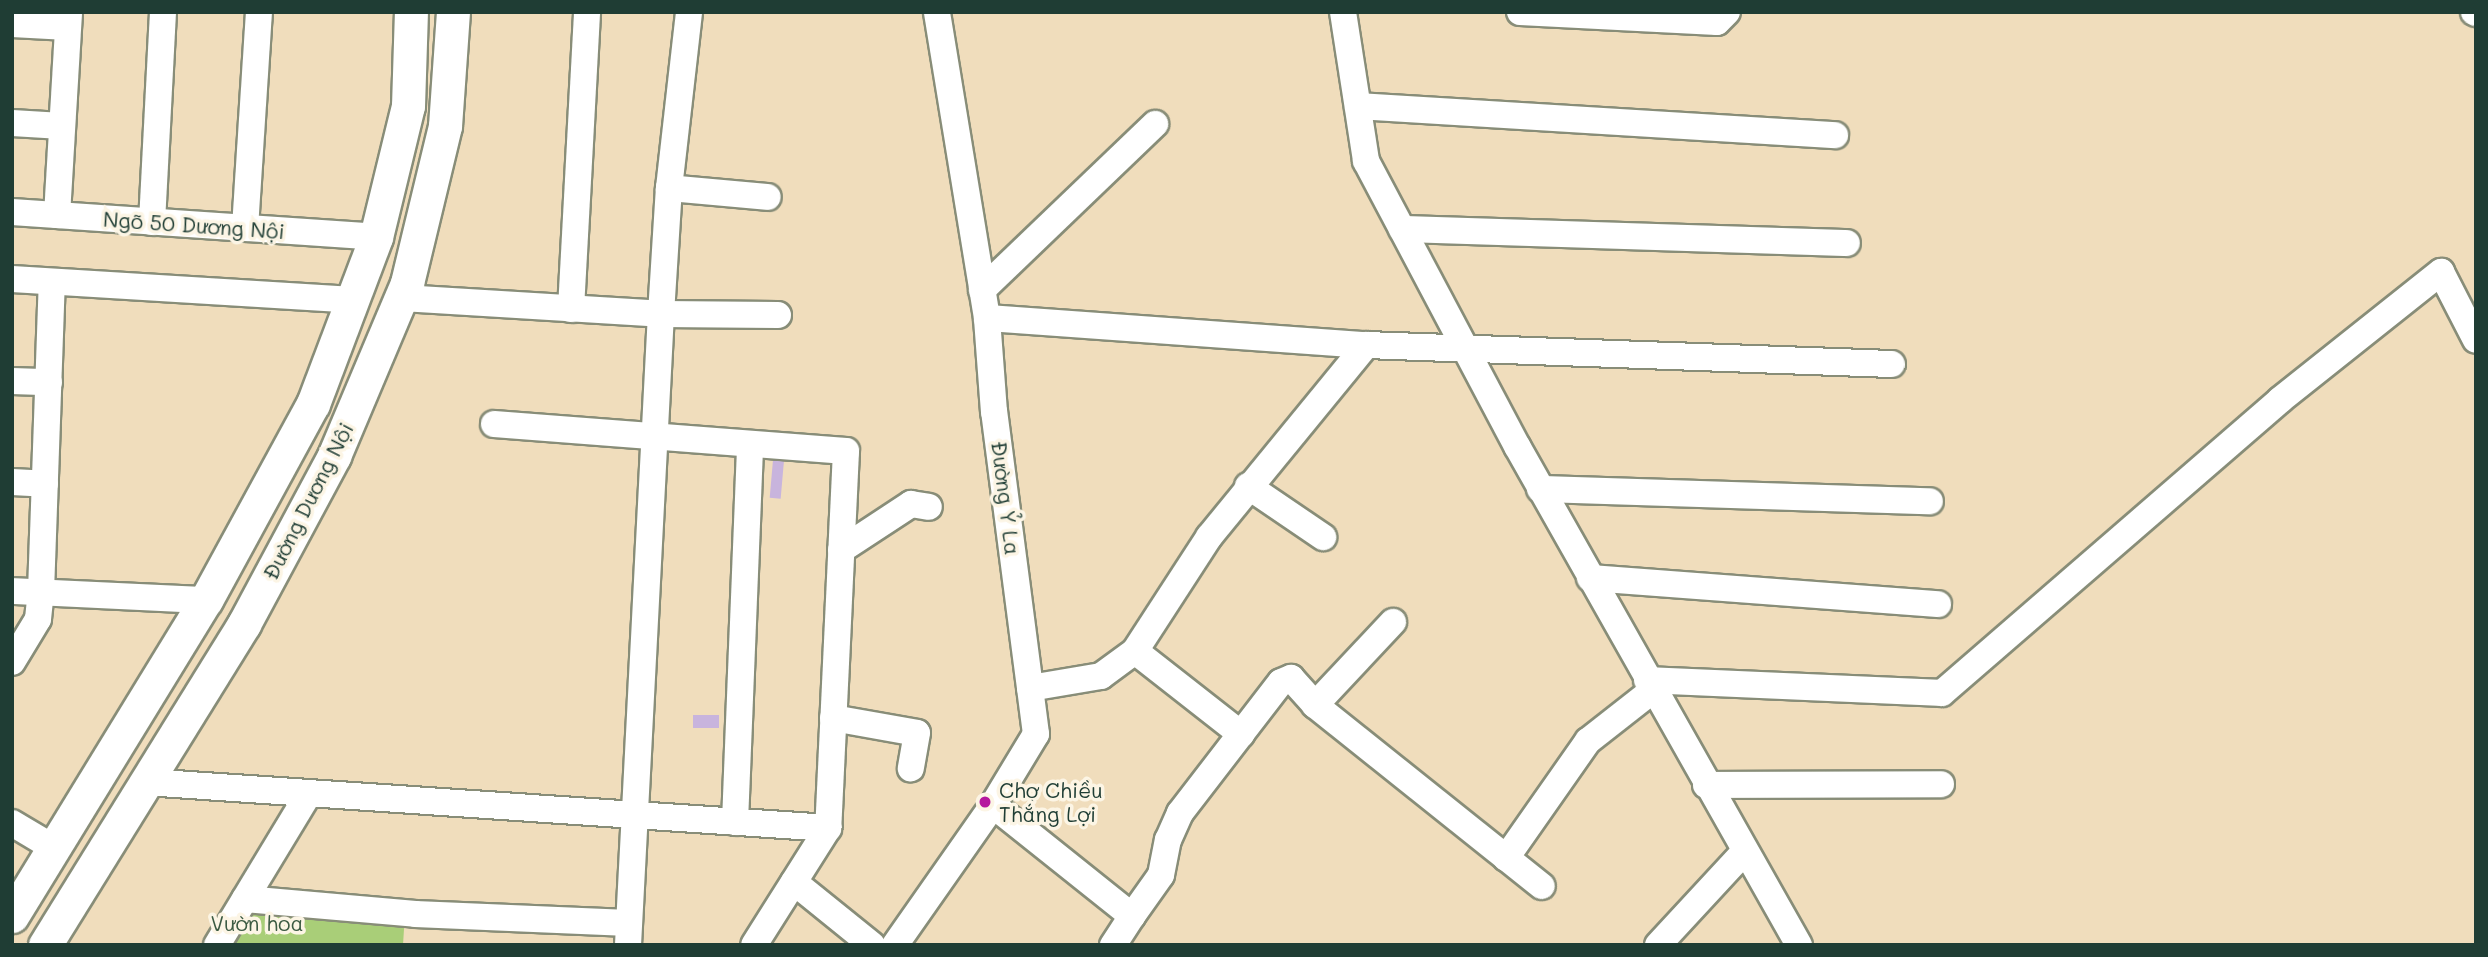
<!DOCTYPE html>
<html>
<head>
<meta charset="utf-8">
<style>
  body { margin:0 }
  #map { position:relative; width:2488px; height:957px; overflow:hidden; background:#f0ddbc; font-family:Mali,sans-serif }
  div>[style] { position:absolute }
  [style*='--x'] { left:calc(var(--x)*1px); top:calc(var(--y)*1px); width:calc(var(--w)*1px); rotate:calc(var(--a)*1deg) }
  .green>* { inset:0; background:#a9ce78 }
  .building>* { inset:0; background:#c8b4dd; transform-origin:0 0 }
  .roads { filter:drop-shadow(2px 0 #888d78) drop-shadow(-2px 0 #888d78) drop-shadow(0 2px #888d78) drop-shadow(0 -2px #888d78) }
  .minor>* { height:26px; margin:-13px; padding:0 13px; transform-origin:13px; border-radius:13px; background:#fff }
  .major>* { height:33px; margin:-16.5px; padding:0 16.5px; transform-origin:16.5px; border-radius:16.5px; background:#fff }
  .dots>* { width:19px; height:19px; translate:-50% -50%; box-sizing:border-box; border:4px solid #fcf5e5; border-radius:50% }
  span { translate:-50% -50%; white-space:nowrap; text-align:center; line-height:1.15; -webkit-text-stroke:7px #fcf5e5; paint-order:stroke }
  .street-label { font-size:21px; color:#1f3d34 }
  .poi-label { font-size:21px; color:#1f3d34 }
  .left { translate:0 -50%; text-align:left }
  .park-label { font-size:21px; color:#3b5a42 }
  .frame { position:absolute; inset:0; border:14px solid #1f3d34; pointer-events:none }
</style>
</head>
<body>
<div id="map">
  <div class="green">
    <i style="clip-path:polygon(245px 901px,405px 914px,403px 945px,219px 945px)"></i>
  </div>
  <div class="building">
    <i style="left:773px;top:460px;width:11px;height:38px;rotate:5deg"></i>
    <i style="left:693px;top:715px;width:26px;height:13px"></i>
  </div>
  <div class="roads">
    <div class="minor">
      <i style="--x:1343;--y:12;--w:151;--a:81.2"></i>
      <i style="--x:1366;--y:161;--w:323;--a:62.1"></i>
      <i style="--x:1517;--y:446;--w:573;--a:60.53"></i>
      <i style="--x:1520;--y:12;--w:197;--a:2.9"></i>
      <i style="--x:1717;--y:22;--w:14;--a:-45"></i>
      <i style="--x:2474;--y:12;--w:2;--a:27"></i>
      <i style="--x:12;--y:24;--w:56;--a:3.1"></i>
      <i style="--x:1358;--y:106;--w:478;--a:3.5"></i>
      <i style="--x:12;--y:123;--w:50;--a:3.4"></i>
      <i style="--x:669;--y:188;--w:99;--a:5.2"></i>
      <i style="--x:12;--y:212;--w:365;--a:3.9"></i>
      <i style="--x:57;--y:215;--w:203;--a:-86.6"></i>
      <i style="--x:152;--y:222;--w:210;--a:-87"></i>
      <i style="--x:245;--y:228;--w:216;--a:-86.3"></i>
      <i style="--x:1402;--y:229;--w:445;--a:1.8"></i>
      <i style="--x:12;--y:279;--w:342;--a:3.5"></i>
      <i style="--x:982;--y:290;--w:240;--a:-43.8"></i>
      <i style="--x:402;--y:298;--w:259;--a:3.5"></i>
      <i style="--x:661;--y:314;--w:117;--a:0.5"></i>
      <i style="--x:571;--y:309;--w:297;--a:-86.9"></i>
      <i style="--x:987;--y:318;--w:380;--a:4.1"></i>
      <i style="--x:1366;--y:345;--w:526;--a:2.07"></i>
      <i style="--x:12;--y:381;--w:37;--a:2"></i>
      <i style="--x:494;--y:424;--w:353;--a:4.4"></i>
      <i style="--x:846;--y:451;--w:377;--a:92.7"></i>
      <i style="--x:828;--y:828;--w:138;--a:122.3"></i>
      <i style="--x:12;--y:482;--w:33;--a:3"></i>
      <i style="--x:1248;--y:486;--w:91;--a:34.2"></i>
      <i style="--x:1540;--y:489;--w:390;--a:1.8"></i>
      <i style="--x:841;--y:550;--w:84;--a:-33.3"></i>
      <i style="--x:911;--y:504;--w:18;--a:9"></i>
      <i style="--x:1590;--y:578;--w:349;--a:4.3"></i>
      <i style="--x:12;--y:591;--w:194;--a:2.7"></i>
      <i style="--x:1135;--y:651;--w:135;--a:38.1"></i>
      <i style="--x:12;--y:662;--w:50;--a:-58.8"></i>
      <i style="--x:38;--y:619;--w:27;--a:-84"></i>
      <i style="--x:41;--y:592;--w:310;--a:-88"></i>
      <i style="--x:1647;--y:680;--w:295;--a:2.5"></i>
      <i style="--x:1942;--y:693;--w:447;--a:-40.9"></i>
      <i style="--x:2280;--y:400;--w:206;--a:-38.5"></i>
      <i style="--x:2441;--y:272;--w:76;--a:62.8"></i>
      <i style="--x:1030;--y:688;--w:72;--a:-9.6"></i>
      <i style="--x:1101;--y:676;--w:42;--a:-36.3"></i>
      <i style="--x:1135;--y:651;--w:136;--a:-57"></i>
      <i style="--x:1209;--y:537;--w:248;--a:-50.7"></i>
      <i style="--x:1315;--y:705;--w:114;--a:-46.8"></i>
      <i style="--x:833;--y:718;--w:85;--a:10.1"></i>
      <i style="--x:917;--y:733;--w:36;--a:100"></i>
      <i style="--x:145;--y:782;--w:685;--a:3.85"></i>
      <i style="--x:1706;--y:785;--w:235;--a:-0.2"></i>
      <i style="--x:993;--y:805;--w:178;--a:38.6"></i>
      <i style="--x:1132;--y:916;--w:35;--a:123"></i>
      <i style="--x:735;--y:822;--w:378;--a:-87.7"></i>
      <i style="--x:12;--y:823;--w:49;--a:30.8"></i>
      <i style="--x:1506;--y:858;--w:143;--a:-55"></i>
      <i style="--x:1588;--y:741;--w:83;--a:-38.1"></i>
      <i style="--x:794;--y:882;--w:100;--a:38.9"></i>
      <i style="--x:245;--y:899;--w:171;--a:5"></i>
      <i style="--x:415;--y:914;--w:214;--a:2.4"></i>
      <i style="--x:1132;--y:916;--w:50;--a:-54.7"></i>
      <i style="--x:1161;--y:875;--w:36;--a:-79"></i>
      <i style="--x:1168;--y:840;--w:30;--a:-66"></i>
      <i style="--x:1180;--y:813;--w:165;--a:-52.4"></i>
      <i style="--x:1281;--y:682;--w:11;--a:-22"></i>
      <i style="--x:1291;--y:678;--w:36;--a:48"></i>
      <i style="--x:1315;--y:705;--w:290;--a:38.6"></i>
      <i style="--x:217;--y:945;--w:175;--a:-58.8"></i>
      <i style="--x:628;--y:945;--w:632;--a:-87.01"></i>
      <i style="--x:661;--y:314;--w:126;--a:-86.4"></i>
      <i style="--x:669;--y:188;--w:177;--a:-83.5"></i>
      <i style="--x:895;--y:945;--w:171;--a:-55"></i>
      <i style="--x:993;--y:805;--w:83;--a:-58.8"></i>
      <i style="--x:1036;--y:734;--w:325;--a:-97.4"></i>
      <i style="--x:994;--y:412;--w:94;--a:-94.3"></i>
      <i style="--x:987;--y:318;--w:310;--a:-99.3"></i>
      <i style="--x:1658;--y:945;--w:127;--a:-47.2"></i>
    </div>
    <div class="major">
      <i style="--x:12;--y:916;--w:371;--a:-58.5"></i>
      <i style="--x:206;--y:600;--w:223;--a:-61.4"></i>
      <i style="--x:313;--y:404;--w:178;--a:-69.3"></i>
      <i style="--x:376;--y:237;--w:135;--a:-76.3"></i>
      <i style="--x:408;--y:106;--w:94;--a:-88.2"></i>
      <i style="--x:45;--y:945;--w:378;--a:-58.2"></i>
      <i style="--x:244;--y:624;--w:191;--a:-61.8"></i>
      <i style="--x:334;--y:456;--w:188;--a:-67.1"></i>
      <i style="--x:407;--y:283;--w:162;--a:-76.4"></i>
      <i style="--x:445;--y:126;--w:114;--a:-86"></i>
    </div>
  </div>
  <div class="dots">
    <i style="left:985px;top:802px;background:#b5179e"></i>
  </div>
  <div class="street-label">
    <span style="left:194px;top:225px;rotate:4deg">Ngõ 50 Dương Nội</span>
    <span style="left:1006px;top:498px;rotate:83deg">Đường Ỷ La</span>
    <span style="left:308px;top:501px;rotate:-63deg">Đường Dương Nội</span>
  </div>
  <div class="poi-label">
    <span class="left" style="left:999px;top:802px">Chợ Chiều<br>Thắng Lợi</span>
  </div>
  <div class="park-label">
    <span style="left:257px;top:923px">Vườn hoa</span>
  </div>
  <div class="frame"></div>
</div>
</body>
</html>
